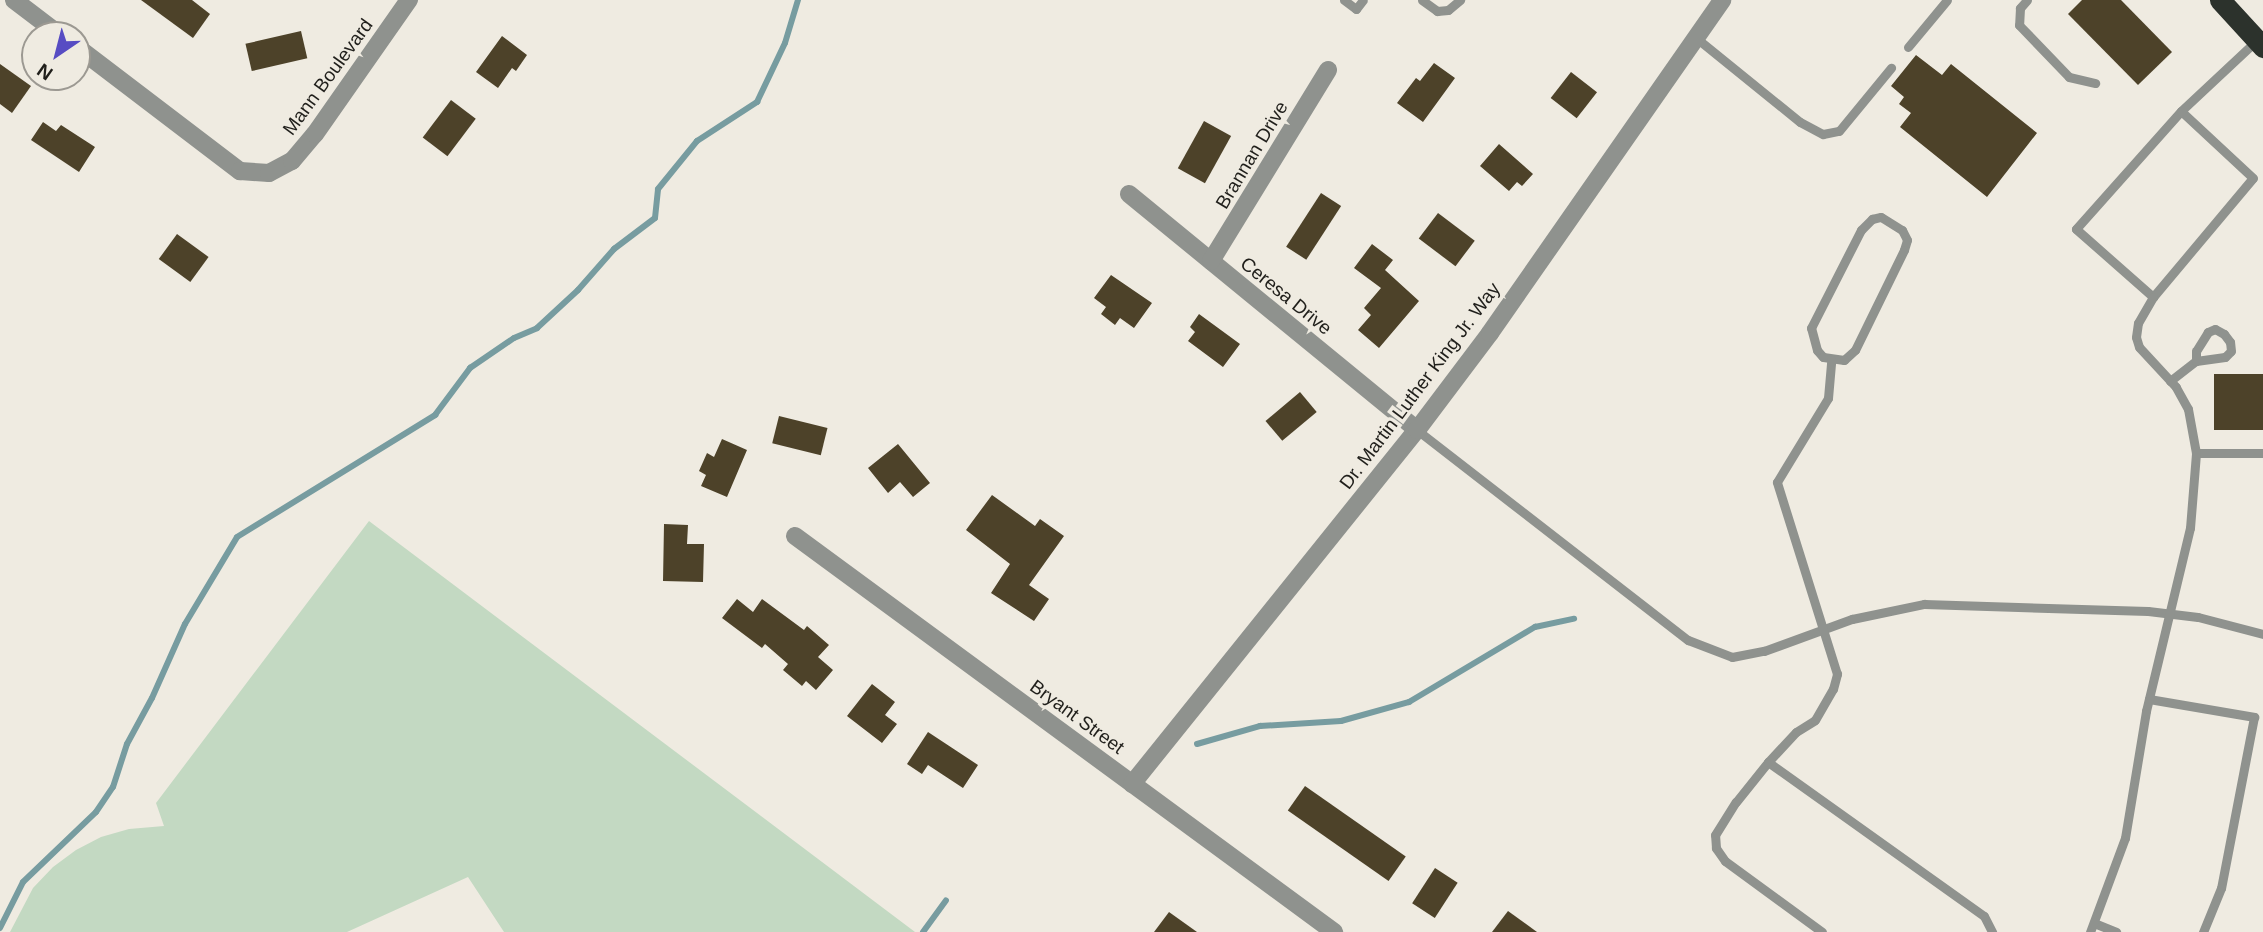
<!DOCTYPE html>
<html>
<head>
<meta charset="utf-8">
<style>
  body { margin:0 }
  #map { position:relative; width:2263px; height:932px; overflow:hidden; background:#efebe1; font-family:Helvetica,sans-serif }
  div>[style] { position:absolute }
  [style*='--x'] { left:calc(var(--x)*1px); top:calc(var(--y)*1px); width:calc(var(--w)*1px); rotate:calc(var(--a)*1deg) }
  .green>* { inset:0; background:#c3d9c2 }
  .stream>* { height:6px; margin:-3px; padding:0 3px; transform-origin:3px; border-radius:3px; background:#779ca0 }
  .building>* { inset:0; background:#4d4229; transform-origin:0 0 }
  .lane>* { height:9px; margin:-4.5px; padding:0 4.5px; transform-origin:4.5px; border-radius:4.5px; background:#8f928e }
  .street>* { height:18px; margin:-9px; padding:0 9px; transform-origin:9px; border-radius:9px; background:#8f928e }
  .highway>* { height:21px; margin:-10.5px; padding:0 10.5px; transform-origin:10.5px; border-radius:10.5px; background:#2c322c }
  span { translate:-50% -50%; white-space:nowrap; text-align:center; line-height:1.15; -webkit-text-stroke:7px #efebe1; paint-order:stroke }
  .street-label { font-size:19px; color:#201f1b }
  .north { position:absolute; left:21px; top:21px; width:70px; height:70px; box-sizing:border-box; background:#efebe1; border:2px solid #9c9992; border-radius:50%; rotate:215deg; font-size:19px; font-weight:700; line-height:28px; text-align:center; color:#201f1b }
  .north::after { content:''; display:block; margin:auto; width:24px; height:32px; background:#574cc3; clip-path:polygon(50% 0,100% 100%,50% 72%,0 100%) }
</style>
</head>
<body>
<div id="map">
  <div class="green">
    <i style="clip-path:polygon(369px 521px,915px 932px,504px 932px,468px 877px,347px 932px,10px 932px,33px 888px,53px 867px,76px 850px,101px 837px,129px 829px,164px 826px,156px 803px)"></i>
  </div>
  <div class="stream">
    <i style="--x:1197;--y:744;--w:66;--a:-15.9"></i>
    <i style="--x:1260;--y:726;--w:81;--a:-3.5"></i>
    <i style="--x:1341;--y:721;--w:71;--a:-15.6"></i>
    <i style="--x:1409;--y:702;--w:147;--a:-30.8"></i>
    <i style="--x:1535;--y:627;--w:40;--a:-12"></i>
    <i style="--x:0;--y:928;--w:51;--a:-63.4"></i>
    <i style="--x:23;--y:882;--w:101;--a:-43.8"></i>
    <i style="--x:96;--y:812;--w:30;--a:-56"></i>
    <i style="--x:113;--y:787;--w:45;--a:-72"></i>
    <i style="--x:127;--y:744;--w:52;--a:-61.5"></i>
    <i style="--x:152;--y:698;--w:81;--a:-66"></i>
    <i style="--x:185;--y:624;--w:101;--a:-59.1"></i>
    <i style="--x:237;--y:537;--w:233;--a:-31.6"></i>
    <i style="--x:435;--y:415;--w:59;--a:-53.3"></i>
    <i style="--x:470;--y:368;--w:53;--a:-34.3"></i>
    <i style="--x:514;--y:338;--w:25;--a:-23"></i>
    <i style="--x:537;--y:328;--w:56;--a:-42.8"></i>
    <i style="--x:578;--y:290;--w:55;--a:-48.7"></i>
    <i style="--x:614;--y:249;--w:51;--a:-37.1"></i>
    <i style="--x:655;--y:218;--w:29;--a:-84"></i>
    <i style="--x:658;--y:189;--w:62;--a:-50.9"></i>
    <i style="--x:697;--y:141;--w:72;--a:-33"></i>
    <i style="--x:757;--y:102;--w:65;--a:-64.6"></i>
    <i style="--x:785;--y:43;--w:45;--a:-73.2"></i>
    <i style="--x:923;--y:932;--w:39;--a:-54"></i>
  </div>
  <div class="building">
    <i style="clip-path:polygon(141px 0,192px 0,210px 14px,193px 38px)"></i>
    <i style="clip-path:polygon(2082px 0,2121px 0,2172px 52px,2138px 85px,2068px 14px)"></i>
    <i style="left:301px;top:31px;width:28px;height:57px;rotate:77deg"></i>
    <i style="clip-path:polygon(502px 36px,527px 55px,516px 71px,512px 68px,498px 88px,476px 72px)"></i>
    <i style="clip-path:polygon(1916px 55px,1942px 75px,1951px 64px,2037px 133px,1987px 197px,1900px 127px,1911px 113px,1899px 104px,1904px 97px,1891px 86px)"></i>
    <i style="clip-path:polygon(1434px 63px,1455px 78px,1423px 122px,1397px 103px,1416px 78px,1420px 81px)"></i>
    <i style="clip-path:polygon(0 64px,31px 86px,12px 113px,0 104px)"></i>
    <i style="left:1571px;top:72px;width:33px;height:33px;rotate:38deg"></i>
    <i style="left:451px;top:100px;width:31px;height:47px;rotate:37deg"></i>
    <i style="left:1204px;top:121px;width:31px;height:54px;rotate:29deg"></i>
    <i style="clip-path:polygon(43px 122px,56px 131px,61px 125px,95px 147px,79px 172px,31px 140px)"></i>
    <i style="clip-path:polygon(1499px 144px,1533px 174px,1522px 186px,1517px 182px,1509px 191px,1480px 166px)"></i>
    <i style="left:1321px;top:193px;width:24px;height:64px;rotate:33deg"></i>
    <i style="left:1438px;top:213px;width:46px;height:32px;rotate:37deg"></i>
    <i style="left:177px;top:234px;width:39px;height:31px;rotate:36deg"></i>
    <i style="clip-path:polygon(1372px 244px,1393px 260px,1385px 270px,1419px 301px,1379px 348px,1358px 330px,1371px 315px,1364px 308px,1381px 288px,1354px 268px)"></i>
    <i style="clip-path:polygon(1111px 275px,1152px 303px,1134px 328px,1120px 318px,1115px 325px,1101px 314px,1106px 307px,1094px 298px)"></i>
    <i style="clip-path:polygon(1199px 314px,1240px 344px,1223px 367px,1188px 341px,1195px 332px,1190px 327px)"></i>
    <i style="left:2263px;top:374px;width:56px;height:49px;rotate:90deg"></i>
    <i style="left:1300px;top:392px;width:26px;height:45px;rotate:50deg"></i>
    <i style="left:779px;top:416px;width:50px;height:28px;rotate:14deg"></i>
    <i style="clip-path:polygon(722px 439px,747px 450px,727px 497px,701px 486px,706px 475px,699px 471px,707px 453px,714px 457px)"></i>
    <i style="clip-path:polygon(898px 444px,930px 483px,913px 497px,900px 482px,888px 493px,868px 468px)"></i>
    <i style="clip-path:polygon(992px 495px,1035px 526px,1040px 519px,1064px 536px,1029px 585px,1049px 599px,1034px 621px,991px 593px,1010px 564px,966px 530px)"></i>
    <i style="clip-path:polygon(664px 524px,688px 525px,687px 544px,704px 544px,703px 582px,663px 581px)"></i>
    <i style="clip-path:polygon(737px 599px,753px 612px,762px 599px,804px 630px,807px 626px,829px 645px,818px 657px,833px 670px,816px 690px,806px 681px,802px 686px,783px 670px,788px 664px,765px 644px,762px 648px,722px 618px)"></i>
    <i style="clip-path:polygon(872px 684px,895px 702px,885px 715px,897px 724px,882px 743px,847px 716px)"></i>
    <i style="clip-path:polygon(928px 732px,978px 765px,963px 788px,928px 765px,922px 774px,907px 764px)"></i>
    <i style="left:1305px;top:786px;width:123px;height:30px;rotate:35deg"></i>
    <i style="left:1435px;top:868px;width:27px;height:42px;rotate:33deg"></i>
    <i style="clip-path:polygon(1508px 911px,1537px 932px,1492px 932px)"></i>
    <i style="clip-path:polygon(1169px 912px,1197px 932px,1154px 932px)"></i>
  </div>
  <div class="lane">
    <i style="--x:1344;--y:0;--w:15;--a:37"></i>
    <i style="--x:1356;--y:9;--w:11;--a:-52"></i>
    <i style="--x:1422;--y:0;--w:19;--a:36"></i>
    <i style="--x:1437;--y:11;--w:11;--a:-5"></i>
    <i style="--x:1448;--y:10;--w:16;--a:-40"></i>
    <i style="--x:2027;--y:0;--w:11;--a:131"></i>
    <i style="--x:2020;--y:8;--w:17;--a:93"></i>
    <i style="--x:2019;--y:25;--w:72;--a:46.1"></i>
    <i style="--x:2069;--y:77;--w:27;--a:13"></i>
    <i style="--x:1695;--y:37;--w:135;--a:39"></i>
    <i style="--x:1800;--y:122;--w:26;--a:28"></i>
    <i style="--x:1823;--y:134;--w:16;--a:-11"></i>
    <i style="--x:1839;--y:131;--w:82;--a:-50.5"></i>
    <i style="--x:1908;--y:47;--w:61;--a:-50.3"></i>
    <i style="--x:2181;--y:111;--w:158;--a:131.7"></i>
    <i style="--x:2076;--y:229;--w:103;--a:41.4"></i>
    <i style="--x:2153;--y:297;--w:155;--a:-50"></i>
    <i style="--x:2253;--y:178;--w:98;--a:-137.1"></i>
    <i style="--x:2181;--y:111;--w:104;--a:-43.1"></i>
    <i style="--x:1881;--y:217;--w:25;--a:32"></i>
    <i style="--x:1902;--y:230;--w:11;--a:63"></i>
    <i style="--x:1907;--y:240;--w:10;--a:107"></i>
    <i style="--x:1904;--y:250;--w:111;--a:116.1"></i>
    <i style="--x:1855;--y:350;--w:15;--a:138"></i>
    <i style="--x:1844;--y:360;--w:21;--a:-172"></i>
    <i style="--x:1823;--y:357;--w:9;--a:-131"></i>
    <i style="--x:1817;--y:350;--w:23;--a:-105"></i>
    <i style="--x:1811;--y:328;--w:110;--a:-63"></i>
    <i style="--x:1861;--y:230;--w:16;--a:-45"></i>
    <i style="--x:1872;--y:219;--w:9;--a:-13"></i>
    <i style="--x:2170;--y:381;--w:33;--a:-38"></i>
    <i style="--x:2196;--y:361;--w:29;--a:-8"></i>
    <i style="--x:2225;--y:357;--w:8;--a:-45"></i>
    <i style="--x:2231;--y:351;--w:9;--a:-96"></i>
    <i style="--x:2230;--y:342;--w:10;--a:-127"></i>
    <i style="--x:2224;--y:334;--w:10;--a:-151"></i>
    <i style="--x:2215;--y:329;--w:8;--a:157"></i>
    <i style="--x:2208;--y:332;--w:22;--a:122"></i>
    <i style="--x:2196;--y:351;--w:10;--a:90"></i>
    <i style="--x:1417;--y:430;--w:343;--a:37.8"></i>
    <i style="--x:1688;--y:640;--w:47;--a:21.1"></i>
    <i style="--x:1732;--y:657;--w:33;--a:-11"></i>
    <i style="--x:1764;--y:651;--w:94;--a:-20"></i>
    <i style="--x:1852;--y:619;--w:74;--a:-11.8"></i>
    <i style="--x:1924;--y:604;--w:224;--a:1.8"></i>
    <i style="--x:2148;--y:611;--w:50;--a:6.8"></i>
    <i style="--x:2198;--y:617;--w:67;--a:14.7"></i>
    <i style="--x:2196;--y:453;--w:67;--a:0"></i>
    <i style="--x:2149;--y:699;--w:107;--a:9.7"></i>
    <i style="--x:2254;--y:717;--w:174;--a:100.9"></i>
    <i style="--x:2221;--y:888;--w:48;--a:112.2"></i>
    <i style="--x:1768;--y:762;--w:265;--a:35.5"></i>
    <i style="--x:1984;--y:916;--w:18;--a:63"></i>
    <i style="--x:2094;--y:923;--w:24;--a:22"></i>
    <i style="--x:1822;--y:932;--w:120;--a:-143.8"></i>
    <i style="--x:1725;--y:861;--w:16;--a:-125"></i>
    <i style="--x:1716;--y:848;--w:13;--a:-94"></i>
    <i style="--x:1715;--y:835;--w:39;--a:-58"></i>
    <i style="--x:1736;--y:802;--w:51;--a:-51.3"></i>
    <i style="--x:1768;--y:762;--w:41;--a:-47"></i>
    <i style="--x:1796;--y:732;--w:22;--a:-32"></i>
    <i style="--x:1815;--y:720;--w:36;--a:-60"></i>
    <i style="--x:1833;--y:689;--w:16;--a:-75"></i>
    <i style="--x:1837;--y:674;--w:201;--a:-107.4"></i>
    <i style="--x:1777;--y:482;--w:98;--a:-58.7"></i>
    <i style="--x:1828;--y:398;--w:38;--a:-85"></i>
    <i style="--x:2090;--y:932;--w:100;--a:-69.6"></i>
    <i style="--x:2125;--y:838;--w:129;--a:-80.6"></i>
    <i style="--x:2146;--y:711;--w:188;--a:-76.5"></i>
    <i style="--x:2190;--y:528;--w:75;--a:-85.4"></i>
    <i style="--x:2196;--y:453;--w:45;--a:-100.3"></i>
    <i style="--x:2188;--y:409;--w:25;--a:-119"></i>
    <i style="--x:2176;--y:387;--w:54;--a:-132.8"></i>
    <i style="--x:2139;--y:347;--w:10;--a:-107"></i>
    <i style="--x:2136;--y:337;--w:14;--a:-82"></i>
    <i style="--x:2138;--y:323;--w:30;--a:-60"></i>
  </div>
  <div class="street">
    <i style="--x:14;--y:0;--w:58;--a:37.3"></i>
    <i style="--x:77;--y:47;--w:205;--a:37.3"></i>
    <i style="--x:240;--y:171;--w:29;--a:4"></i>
    <i style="--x:269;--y:173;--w:26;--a:-28"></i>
    <i style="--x:292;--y:161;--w:35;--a:-50"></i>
    <i style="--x:315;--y:134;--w:164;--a:-55"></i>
    <i style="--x:1129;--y:194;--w:372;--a:39.3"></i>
    <i style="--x:1211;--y:261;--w:224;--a:-58.5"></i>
    <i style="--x:795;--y:536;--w:669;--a:36.3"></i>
    <i style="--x:1132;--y:784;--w:454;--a:-51.2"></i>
    <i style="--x:1417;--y:430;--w:121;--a:-53"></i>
    <i style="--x:1490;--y:333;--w:406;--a:-55.1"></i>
  </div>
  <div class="highway">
    <i style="--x:2220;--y:0;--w:64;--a:47.5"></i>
  </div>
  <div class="street-label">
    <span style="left:328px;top:77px;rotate:-54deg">Mann Boulevard</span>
    <span style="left:1252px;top:155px;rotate:-59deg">Brannan Drive</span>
    <span style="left:1286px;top:296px;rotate:39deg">Ceresa Drive</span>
    <span style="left:1420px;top:386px;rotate:-53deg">Dr. Martin Luther King Jr. Way</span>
    <span style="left:1077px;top:717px;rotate:36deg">Bryant Street</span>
  </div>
  <div class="north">N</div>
</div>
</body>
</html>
